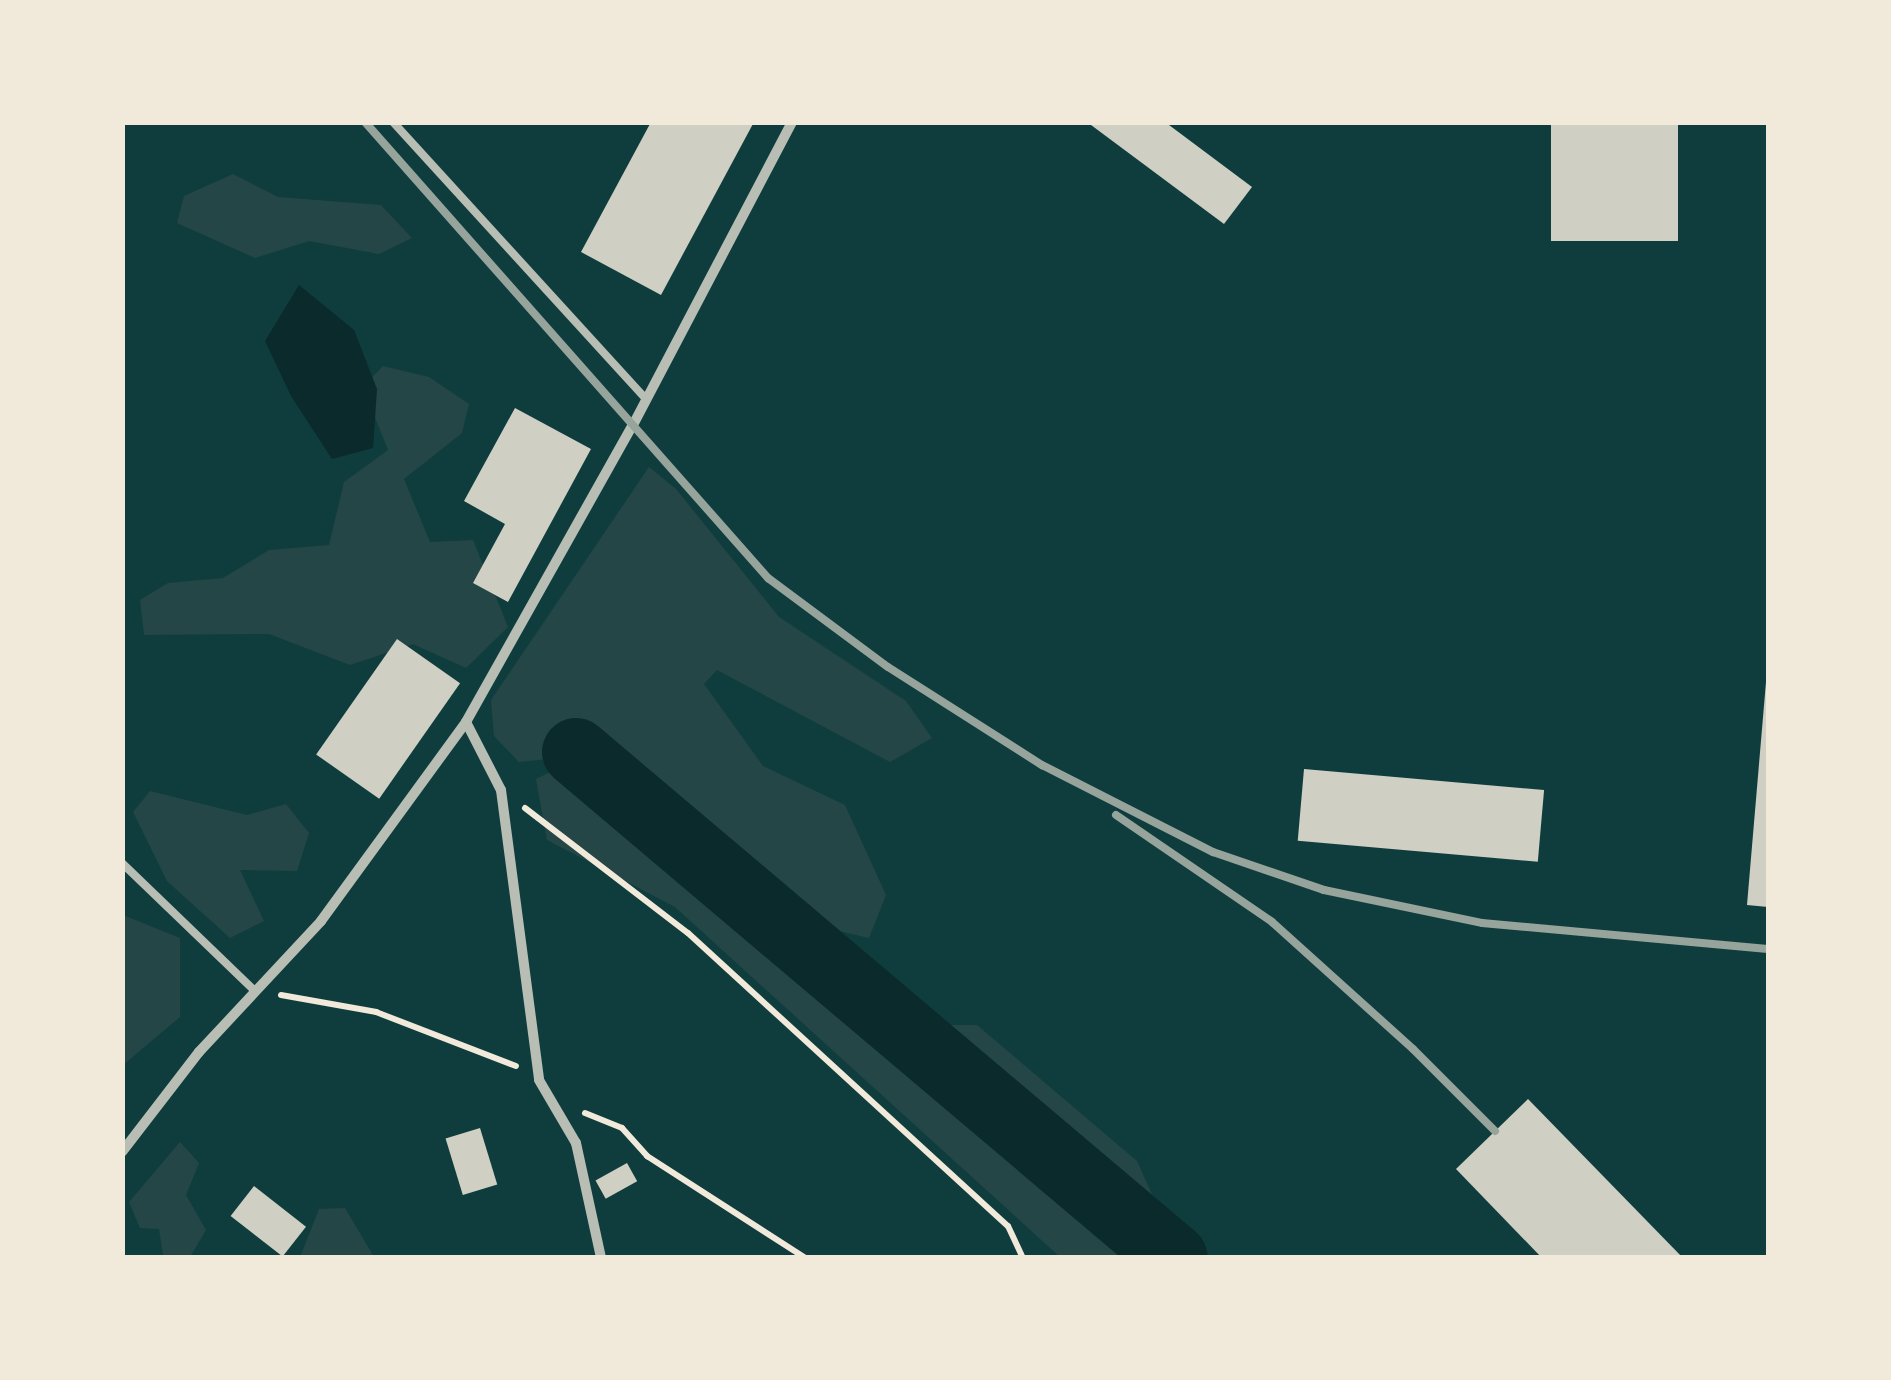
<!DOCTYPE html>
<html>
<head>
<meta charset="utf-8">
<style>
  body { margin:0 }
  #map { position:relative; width:1891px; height:1380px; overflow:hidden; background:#0f3d3e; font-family:"Golos Text",sans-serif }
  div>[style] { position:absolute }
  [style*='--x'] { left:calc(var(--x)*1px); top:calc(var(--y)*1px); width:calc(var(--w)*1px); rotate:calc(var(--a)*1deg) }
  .green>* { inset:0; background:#244646 }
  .water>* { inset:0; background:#0a2a2b }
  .river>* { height:68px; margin:-34px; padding:0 34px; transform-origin:34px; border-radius:34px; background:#0a2a2b }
  .building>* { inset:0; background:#cfcfc3; transform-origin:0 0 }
  .path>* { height:6px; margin:-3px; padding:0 3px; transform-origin:3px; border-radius:3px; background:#f1e9da }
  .service>* { height:8px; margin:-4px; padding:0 4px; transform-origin:4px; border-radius:4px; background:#b8beb3 }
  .minor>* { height:10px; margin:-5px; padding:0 5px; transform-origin:5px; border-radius:5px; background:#b8beb3 }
  .rail>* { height:8px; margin:-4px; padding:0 4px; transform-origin:4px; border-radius:4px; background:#97a49c }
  span { translate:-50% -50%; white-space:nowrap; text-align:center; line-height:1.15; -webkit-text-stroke:8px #f1e9da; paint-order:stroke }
  .frame { position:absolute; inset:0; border:125px solid #f1e9da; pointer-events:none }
</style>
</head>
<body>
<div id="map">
  <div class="green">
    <i style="clip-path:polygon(233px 174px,278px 197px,381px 205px,412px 238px,379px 254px,309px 241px,255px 258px,177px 223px,184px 196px)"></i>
    <i style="clip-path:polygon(383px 366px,429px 377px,469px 404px,462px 433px,404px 479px,430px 542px,473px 540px,508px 627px,466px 668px,413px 644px,350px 665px,269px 634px,144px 635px,140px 600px,168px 583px,223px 578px,269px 550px,329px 545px,344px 482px,388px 450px,363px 387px)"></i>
    <i style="clip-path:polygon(649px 467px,676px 489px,779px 617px,906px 701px,932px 738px,890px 762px,717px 670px,704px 684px,763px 766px,845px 805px,886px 895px,869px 938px,814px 925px,614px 752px,519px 762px,494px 736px,491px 700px)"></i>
    <i style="clip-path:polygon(571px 762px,619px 768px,907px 1025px,977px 1025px,1137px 1161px,1180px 1257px,1060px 1257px,675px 907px,547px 840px,536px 779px)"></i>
    <i style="clip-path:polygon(150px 791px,247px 815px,286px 804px,309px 833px,297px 871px,240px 870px,264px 921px,230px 938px,167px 881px,133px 812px)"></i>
    <i style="clip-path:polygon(123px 915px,180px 938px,180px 1017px,123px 1065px)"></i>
    <i style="clip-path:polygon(180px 1142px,199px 1163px,186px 1195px,206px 1230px,190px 1257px,167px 1257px,163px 1255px,159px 1229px,140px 1228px,129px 1202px)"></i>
    <i style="clip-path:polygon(345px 1208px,374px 1257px,300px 1257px,319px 1209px)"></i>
  </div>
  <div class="water">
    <i style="clip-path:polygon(299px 285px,354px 330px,377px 389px,373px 448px,332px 459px,291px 396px,265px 341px)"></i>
  </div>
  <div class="river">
    <i style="--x:576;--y:752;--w:783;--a:40.24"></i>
  </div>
  <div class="building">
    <i style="clip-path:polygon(651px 122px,754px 122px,661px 295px,581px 252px)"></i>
    <i style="clip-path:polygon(1087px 122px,1165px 122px,1252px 187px,1224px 224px)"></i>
    <i style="left:1551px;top:122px;width:127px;height:119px"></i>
    <i style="clip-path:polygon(515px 408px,591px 449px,508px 602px,473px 583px,505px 524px,464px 501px)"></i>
    <i style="left:397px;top:639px;width:77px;height:141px;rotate:35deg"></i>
    <i style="clip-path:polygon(1766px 682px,1768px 683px,1768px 907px,1747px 905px)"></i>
    <i style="left:1304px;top:769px;width:241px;height:72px;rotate:5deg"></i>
    <i style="clip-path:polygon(1528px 1099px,1683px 1258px,1542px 1258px,1456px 1169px)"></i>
    <i style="left:480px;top:1128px;width:59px;height:36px;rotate:73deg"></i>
    <i style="left:627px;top:1163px;width:21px;height:36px;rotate:61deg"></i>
    <i style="left:254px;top:1186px;width:66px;height:38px;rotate:38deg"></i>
  </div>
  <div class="path">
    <i style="--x:525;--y:808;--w:205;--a:37.5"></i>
    <i style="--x:688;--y:933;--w:434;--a:42.5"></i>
    <i style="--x:1008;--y:1226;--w:35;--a:65"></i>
    <i style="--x:281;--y:995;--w:97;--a:10.1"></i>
    <i style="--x:376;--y:1012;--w:150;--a:21.1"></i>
    <i style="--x:585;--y:1113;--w:40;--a:22"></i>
    <i style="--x:622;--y:1128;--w:38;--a:48"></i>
    <i style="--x:647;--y:1156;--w:188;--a:32.8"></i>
  </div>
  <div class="service">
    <i style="--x:393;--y:122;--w:375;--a:47.6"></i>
    <i style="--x:122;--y:863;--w:185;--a:43.9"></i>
  </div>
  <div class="minor">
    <i style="--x:466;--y:722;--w:76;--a:62.8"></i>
    <i style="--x:501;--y:790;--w:292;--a:82.5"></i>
    <i style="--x:539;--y:1080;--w:73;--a:59.6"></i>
    <i style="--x:576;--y:1143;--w:118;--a:77.7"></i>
    <i style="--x:122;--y:1152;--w:126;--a:-52.4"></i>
    <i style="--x:199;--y:1052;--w:179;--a:-47"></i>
    <i style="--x:321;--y:921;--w:246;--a:-53.9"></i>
    <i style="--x:466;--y:722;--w:341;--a:-60.7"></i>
    <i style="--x:633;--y:425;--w:342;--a:-62.3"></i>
  </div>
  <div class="rail">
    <i style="--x:365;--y:122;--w:609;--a:48.53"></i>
    <i style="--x:768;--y:578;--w:149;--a:36.6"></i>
    <i style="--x:888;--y:667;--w:183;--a:32.5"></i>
    <i style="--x:1042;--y:765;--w:192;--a:27"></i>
    <i style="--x:1213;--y:852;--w:117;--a:18.9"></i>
    <i style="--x:1324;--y:890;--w:161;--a:11.8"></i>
    <i style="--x:1482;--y:923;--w:287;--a:5.2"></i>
    <i style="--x:1116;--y:815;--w:189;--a:34.4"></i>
    <i style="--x:1272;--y:922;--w:190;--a:42"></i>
    <i style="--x:1413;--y:1049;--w:116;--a:45"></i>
  </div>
  <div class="frame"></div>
</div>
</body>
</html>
